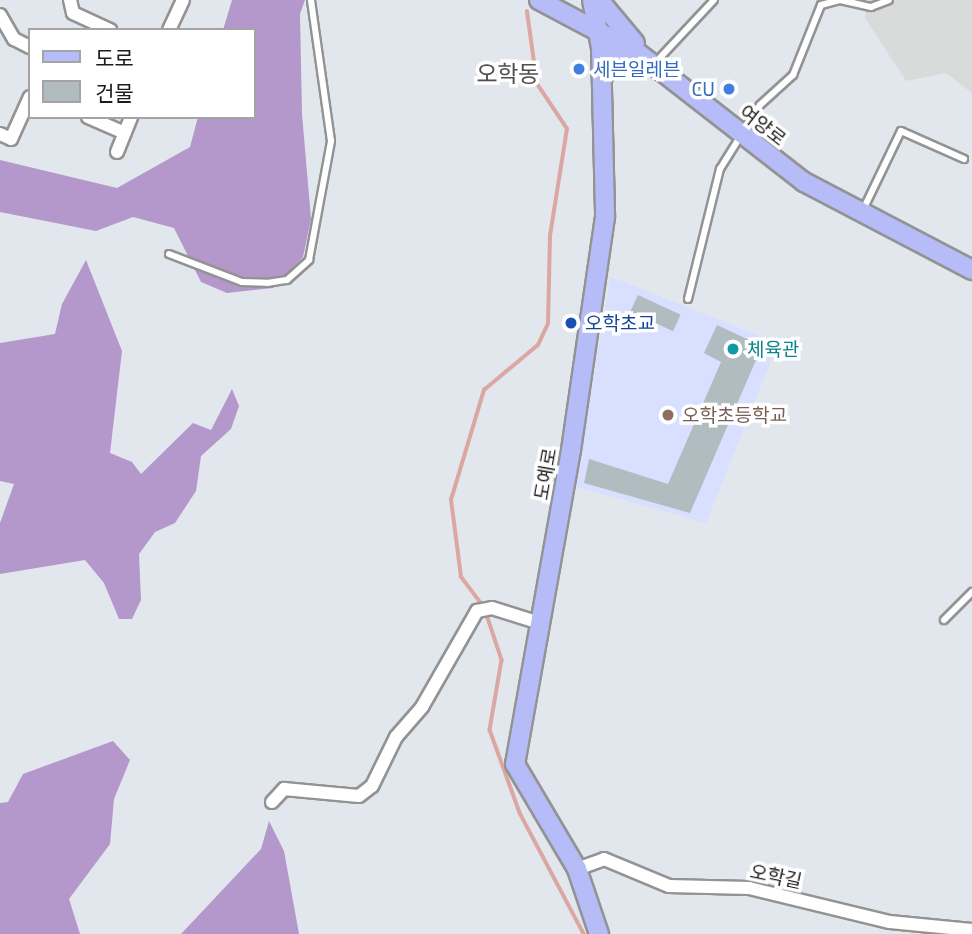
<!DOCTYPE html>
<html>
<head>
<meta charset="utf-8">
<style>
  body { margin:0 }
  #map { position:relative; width:972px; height:934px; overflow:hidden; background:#e1e7ed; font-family:"Exo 2","Noto Sans KR",sans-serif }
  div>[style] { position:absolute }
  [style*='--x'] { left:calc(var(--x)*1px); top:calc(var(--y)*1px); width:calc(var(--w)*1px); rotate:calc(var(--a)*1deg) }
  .residential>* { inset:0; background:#d9dada }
  .education>* { inset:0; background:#d9dffe }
  .forest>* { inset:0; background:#b497cb }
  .stream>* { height:3.5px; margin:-1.75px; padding:0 1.75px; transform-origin:1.75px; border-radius:1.75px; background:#daa7a2 }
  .building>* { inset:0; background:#b1bcc1; transform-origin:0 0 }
  .roads { filter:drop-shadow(2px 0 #939393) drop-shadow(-2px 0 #939393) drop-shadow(0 2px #939393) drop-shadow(0 -2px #939393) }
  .lane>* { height:6px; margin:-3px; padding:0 3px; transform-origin:3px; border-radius:3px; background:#fff }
  .street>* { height:12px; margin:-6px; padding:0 6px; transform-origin:6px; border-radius:6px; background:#fff }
  .secondary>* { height:18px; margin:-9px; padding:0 9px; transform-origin:9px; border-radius:9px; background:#b5bcf7 }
  .dots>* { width:19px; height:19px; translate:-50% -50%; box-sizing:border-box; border:4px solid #fff; border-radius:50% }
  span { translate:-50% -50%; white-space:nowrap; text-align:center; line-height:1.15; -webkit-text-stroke:7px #fff; paint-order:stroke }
  .shop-label { font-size:19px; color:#366cbe }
  .left { translate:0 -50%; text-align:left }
  .right { translate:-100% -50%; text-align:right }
  .street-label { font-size:19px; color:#1c1c1c }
  .transit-label { font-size:19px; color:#164399 }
  .culture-label { font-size:19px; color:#0d838f }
  .education-label { font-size:19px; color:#785e54 }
  .quarter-label { font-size:23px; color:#4f4f4f }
  .legend { position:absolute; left:28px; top:28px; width:228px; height:91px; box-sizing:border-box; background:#fff; border:2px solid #a4a4a4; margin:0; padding:9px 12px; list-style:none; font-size:21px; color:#1c1c1c }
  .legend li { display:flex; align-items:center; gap:14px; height:35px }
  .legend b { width:35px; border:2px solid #a4a4a4 }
</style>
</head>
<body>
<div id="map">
  <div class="residential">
    <i style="clip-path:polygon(865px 0,972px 0,972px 93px,946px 73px,906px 81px,865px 18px)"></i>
  </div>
  <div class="education">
    <i style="clip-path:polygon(611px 277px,778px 343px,706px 523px,574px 486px)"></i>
  </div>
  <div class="forest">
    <i style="clip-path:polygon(232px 0,305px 0,300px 14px,302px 114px,311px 219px,303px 257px,273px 288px,227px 293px,201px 282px,174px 228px,133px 217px,96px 231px,0 212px,0 160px,117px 188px,190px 147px,198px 117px,254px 117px,254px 30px,223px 30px)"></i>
    <i style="clip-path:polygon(86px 260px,122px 351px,110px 453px,132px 462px,141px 474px,193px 423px,211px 430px,232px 389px,239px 406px,231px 429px,201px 456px,196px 491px,175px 523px,155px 532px,139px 554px,141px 600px,132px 619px,119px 619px,104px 583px,85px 560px,0 574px,0 523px,14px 484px,0 481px,0 343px,55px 334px,62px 304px)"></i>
    <i style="clip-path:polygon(113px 741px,130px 760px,114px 799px,110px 844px,69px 899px,80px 934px,0 934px,0 803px,8px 802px,23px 774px)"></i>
    <i style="clip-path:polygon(269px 821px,284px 851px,299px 934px,181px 934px,261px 849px)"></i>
  </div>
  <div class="stream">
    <i style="--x:482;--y:605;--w:35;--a:-127"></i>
    <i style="--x:461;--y:577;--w:78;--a:-97.4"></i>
    <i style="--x:451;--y:500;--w:115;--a:-73.3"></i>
    <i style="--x:484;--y:390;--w:70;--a:-39.8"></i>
    <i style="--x:538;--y:345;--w:23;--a:-65"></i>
    <i style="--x:548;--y:324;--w:88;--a:-88.7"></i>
    <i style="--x:550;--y:236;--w:108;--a:-81"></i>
    <i style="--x:567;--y:129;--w:54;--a:-123.7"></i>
    <i style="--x:537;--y:84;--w:73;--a:-97.9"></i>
    <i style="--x:486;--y:612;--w:51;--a:71.6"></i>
    <i style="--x:502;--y:660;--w:71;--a:99.7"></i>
    <i style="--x:490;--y:730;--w:88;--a:70.1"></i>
    <i style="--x:520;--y:813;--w:137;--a:62.1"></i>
  </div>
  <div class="building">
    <i style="left:638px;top:295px;width:47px;height:18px;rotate:25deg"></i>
    <i style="clip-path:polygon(717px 325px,762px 346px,690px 513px,584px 483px,589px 459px,668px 484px,721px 362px,704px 353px)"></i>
  </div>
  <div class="roads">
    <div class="lane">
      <i style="--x:655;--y:63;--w:86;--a:-46.9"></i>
      <i style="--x:862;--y:212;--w:90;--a:-64.3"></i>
      <i style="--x:901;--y:131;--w:69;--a:24"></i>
      <i style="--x:169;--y:254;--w:78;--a:21"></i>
      <i style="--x:242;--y:282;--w:25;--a:2"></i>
      <i style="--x:267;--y:283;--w:20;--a:-9"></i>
      <i style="--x:287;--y:280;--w:30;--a:-42"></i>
      <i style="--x:309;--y:260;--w:121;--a:-79.5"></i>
      <i style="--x:331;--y:141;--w:142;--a:-98.1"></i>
      <i style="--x:688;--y:299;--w:134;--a:-76.2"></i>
      <i style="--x:720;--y:169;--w:75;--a:-58"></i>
      <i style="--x:760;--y:105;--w:45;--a:-42.3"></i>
      <i style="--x:793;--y:75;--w:75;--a:-68.2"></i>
      <i style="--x:821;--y:5;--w:20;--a:-15"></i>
      <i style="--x:840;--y:0;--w:32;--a:13"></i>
      <i style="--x:871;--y:7;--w:19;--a:-21"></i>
      <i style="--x:944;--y:620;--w:40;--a:-45"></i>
    </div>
    <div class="street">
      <i style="--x:70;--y:0;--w:13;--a:77"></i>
      <i style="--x:73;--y:13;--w:41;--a:24.7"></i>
      <i style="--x:0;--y:15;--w:28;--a:60"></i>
      <i style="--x:14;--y:39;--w:18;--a:27"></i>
      <i style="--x:169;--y:30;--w:33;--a:-65"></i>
      <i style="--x:88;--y:117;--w:40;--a:23.4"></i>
      <i style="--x:0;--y:134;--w:12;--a:24"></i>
      <i style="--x:11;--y:139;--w:46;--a:-65.7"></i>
      <i style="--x:117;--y:152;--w:38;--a:-68"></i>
      <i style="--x:272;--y:802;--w:18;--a:-47"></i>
      <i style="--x:284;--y:789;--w:75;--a:5.3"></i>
      <i style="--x:359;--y:796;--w:16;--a:-38"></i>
      <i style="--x:372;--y:786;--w:55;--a:-63.9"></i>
      <i style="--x:396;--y:737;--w:40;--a:-49"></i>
      <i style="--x:422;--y:707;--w:111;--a:-60.2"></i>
      <i style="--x:477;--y:611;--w:15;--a:-11"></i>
      <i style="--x:492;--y:608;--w:50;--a:17.4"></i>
      <i style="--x:577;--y:869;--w:29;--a:-20"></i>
      <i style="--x:604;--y:859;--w:70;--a:22.6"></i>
      <i style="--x:669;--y:886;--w:80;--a:1.4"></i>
      <i style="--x:749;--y:888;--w:145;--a:13.6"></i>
      <i style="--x:890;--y:922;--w:82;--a:5.6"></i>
    </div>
    <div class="secondary">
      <i style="--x:539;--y:0;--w:111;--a:28"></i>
      <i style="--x:637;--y:52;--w:212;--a:37.9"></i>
      <i style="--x:804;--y:182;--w:190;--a:27.6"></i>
      <i style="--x:592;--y:0;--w:49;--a:79.4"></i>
      <i style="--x:601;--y:48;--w:169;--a:88.6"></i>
      <i style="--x:605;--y:217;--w:235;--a:98.3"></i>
      <i style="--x:571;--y:450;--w:319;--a:100.1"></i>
      <i style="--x:515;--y:764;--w:122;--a:59.4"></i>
      <i style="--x:577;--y:869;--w:69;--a:71.3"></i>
      <i style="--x:599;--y:0;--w:56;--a:50.1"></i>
      <i style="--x:602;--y:78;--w:26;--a:-59"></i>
      <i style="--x:615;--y:56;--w:28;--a:8"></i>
    </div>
  </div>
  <div class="dots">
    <i style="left:579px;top:69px;background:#3f7fe0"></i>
    <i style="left:729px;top:89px;background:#3f7fe0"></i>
    <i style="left:571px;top:323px;background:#1a4fb4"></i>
    <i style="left:733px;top:349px;background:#0f9aa8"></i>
    <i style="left:668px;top:415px;background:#8d6e63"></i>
  </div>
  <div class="shop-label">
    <span class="left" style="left:593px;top:69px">세븐일레븐</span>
    <span class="right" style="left:715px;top:89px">CU</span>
  </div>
  <div class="street-label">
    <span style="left:763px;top:125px;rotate:38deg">여양로</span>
    <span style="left:545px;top:474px;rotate:-80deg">도예로</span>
    <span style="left:776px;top:876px;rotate:12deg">오학길</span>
  </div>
  <div class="transit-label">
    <span class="left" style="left:585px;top:323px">오학초교</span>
  </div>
  <div class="culture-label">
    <span class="left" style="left:747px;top:349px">체육관</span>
  </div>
  <div class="education-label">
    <span class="left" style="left:682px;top:415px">오학초등학교</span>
  </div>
  <div class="quarter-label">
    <span style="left:508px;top:73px">오학동</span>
  </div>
  <ul class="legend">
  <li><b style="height:9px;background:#b5bcf7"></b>도로</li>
  <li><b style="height:19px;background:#b1bcc1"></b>건물</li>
  </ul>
</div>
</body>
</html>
